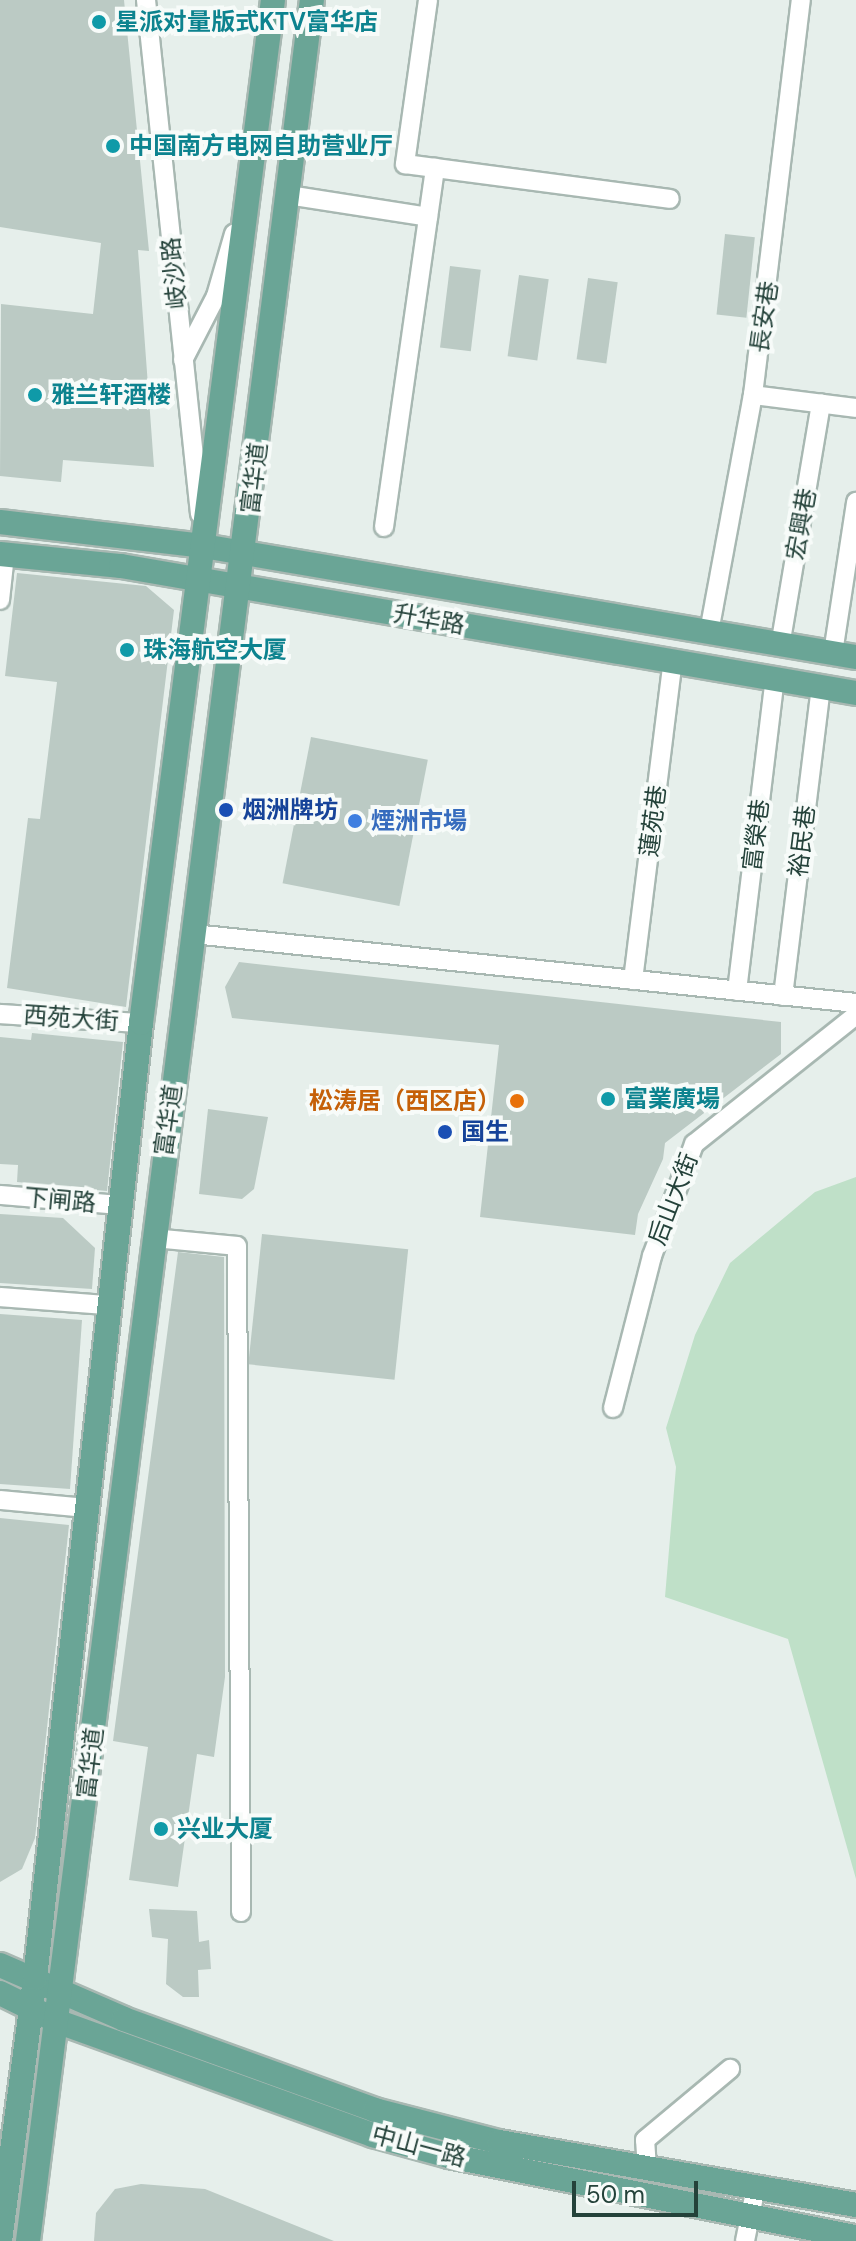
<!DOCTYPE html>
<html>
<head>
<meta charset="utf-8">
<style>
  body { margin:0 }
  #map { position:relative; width:856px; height:2241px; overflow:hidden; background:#e6efeb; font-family:"DM Sans","Noto Sans SC",sans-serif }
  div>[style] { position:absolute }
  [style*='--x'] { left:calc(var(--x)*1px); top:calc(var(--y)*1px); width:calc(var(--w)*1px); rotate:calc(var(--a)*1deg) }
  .green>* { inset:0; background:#bfe0c8 }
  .building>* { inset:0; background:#bbcac4; transform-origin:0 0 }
  .roads { filter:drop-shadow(2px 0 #a8b8b2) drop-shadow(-2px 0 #a8b8b2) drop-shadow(0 2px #a8b8b2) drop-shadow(0 -2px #a8b8b2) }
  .minor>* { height:18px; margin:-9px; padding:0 9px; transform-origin:9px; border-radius:9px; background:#fff }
  .major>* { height:24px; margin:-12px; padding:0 12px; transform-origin:12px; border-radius:12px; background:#6aa596 }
  .dots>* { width:22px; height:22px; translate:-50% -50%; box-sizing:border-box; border:4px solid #f7fbf9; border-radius:50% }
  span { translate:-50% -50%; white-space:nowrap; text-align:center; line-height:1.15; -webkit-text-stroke:8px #f7fbf9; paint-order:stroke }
  .culture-label { font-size:24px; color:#0d838f; font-weight:700 }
  .left { translate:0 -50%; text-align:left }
  .street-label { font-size:24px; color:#24423a }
  .transit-label { font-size:24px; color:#164399; font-weight:700 }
  .shop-label { font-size:24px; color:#366cbe; font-weight:700 }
  .food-label { font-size:24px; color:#c56008; font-weight:700 }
  .right { translate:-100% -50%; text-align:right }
  .scale { position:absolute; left:572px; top:2181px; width:126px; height:36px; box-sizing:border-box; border:4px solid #24423a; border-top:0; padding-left:10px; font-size:24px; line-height:28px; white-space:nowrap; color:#24423a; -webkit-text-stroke:6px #f7fbf9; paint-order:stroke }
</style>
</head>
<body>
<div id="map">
  <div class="green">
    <i style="clip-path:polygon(856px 1177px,856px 1879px,788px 1639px,665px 1597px,676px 1467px,666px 1428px,695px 1335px,730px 1263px,815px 1192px)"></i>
  </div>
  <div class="building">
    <i style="clip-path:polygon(0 0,124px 0,149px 251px,138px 250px,154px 467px,63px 460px,61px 482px,0 476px,1px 304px,93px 314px,101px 243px,0 227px)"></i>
    <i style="left:725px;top:234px;width:30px;height:81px;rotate:6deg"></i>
    <i style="left:450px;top:266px;width:31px;height:82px;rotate:7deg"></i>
    <i style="left:519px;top:275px;width:30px;height:82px;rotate:8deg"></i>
    <i style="left:588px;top:278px;width:30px;height:82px;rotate:8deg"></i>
    <i style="clip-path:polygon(17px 573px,146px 586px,174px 610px,126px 1007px,7px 988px,28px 818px,40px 819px,57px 682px,5px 676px)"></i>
    <i style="left:311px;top:737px;width:119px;height:149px;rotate:11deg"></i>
    <i style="clip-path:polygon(239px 962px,781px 1022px,781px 1054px,665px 1143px,663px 1159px,638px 1214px,635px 1235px,480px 1217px,499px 1045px,232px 1018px,225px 987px)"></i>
    <i style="clip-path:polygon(32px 1033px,123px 1042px,107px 1191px,17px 1182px,18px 1165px,0 1164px,0 1037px,31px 1040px)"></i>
    <i style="clip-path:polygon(208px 1109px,268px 1117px,254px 1189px,242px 1199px,199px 1194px)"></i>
    <i style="clip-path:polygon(0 1214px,63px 1218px,95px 1248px,92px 1289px,0 1283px)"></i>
    <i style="left:262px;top:1234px;width:147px;height:131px;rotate:6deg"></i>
    <i style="clip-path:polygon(178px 1252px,224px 1257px,225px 1677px,214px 1757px,197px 1754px,178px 1887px,129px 1880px,148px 1747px,113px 1741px)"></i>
    <i style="clip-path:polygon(0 1314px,82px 1320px,70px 1489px,0 1484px)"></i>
    <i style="clip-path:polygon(0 1518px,69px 1525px,35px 1838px,22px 1869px,0 1882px)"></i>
    <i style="clip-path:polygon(149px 1909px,197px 1911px,199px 1942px,209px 1940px,211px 1969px,198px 1970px,199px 1997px,183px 1997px,166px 1984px,168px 1939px,152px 1937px)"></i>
    <i style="clip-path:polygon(141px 2184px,205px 2189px,334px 2241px,94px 2241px,96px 2213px,115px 2189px)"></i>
  </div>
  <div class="roads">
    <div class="minor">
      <i style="--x:146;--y:0;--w:517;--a:84"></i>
      <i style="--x:428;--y:0;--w:166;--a:98"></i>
      <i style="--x:405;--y:164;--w:267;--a:7.5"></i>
      <i style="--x:288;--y:195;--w:142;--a:8.9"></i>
      <i style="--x:183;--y:360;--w:72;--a:-62.7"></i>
      <i style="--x:216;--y:296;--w:65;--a:-73.8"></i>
      <i style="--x:753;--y:395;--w:104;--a:7.2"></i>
      <i style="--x:384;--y:527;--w:363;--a:-81.9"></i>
      <i style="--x:0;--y:600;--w:45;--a:-83.7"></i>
      <i style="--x:709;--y:632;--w:241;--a:-79.5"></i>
      <i style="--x:753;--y:395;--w:398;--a:-83.1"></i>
      <i style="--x:780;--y:646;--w:246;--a:-80.4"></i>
      <i style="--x:833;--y:653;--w:153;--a:-81.3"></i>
      <i style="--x:193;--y:934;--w:667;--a:5.94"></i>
      <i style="--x:633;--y:980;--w:321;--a:-82.9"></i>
      <i style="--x:737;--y:991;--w:314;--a:-83.1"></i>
      <i style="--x:783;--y:996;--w:311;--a:-83"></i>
      <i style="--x:0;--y:1014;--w:141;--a:3.7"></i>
      <i style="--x:0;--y:1195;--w:120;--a:4.8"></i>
      <i style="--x:153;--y:1238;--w:84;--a:5.4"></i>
      <i style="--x:237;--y:1246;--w:666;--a:89.66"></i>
      <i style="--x:0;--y:1297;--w:107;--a:4.3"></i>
      <i style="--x:613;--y:1408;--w:157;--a:-75.6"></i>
      <i style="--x:652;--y:1256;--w:120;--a:-69.4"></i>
      <i style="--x:694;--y:1144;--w:207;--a:-38.5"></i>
      <i style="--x:0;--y:1500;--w:86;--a:5.3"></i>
      <i style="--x:647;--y:2168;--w:28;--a:-94"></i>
      <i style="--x:645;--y:2140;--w:111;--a:-39.9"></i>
      <i style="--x:745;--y:2241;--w:55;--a:-78.5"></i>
    </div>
    <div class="major">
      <i style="--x:0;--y:522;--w:204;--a:6.7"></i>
      <i style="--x:203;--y:546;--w:662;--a:9.65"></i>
      <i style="--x:0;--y:554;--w:122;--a:5.7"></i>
      <i style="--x:121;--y:566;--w:746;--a:9.8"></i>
      <i style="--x:0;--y:1965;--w:135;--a:23.5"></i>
      <i style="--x:124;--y:2019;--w:267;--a:19.9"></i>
      <i style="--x:375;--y:2110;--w:128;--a:14.5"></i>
      <i style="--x:499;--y:2142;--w:363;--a:10"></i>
      <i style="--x:0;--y:1993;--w:66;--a:26.2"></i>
      <i style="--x:59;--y:2022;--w:334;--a:19.8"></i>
      <i style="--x:373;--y:2135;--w:79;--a:15.4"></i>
      <i style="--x:449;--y:2156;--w:415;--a:11.3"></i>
      <i style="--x:0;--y:2241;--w:265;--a:-82.4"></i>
      <i style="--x:35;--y:1978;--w:961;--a:-83.67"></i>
      <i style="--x:141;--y:1023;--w:1031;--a:-82.65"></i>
      <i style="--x:28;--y:2241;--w:2259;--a:-82.78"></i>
    </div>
  </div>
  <div class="dots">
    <i style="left:99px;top:22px;background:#0f9aa8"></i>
    <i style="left:113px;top:146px;background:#0f9aa8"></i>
    <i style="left:35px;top:395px;background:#0f9aa8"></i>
    <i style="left:127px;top:650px;background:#0f9aa8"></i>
    <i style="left:226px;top:810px;background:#1a4fb4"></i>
    <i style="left:355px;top:821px;background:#3f7fe0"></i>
    <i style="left:608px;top:1099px;background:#0f9aa8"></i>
    <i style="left:517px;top:1101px;background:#e8710a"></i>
    <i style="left:445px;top:1132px;background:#1a4fb4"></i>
    <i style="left:161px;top:1829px;background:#0f9aa8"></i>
  </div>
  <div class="culture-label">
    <span class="left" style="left:115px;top:22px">星派对量版式KTV富华店</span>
    <span class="left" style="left:129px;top:146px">中国南方电网自助营业厅</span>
    <span class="left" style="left:51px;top:395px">雅兰轩酒楼</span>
    <span class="left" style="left:143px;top:650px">珠海航空大厦</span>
    <span class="left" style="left:624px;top:1099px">富業廣場</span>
    <span class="left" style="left:177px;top:1829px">兴业大厦</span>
  </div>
  <div class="street-label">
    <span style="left:174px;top:273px;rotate:-96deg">岐沙路</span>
    <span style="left:764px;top:317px;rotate:-82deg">長安巷</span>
    <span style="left:254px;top:478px;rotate:-83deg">富华道</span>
    <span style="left:801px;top:524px;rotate:-80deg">宏興巷</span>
    <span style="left:429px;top:619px;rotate:10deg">升华路</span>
    <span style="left:653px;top:821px;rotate:-83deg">蓮苑巷</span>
    <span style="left:756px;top:835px;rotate:-83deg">富榮巷</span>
    <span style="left:802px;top:841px;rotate:-83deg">裕民巷</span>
    <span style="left:71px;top:1018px;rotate:4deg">西苑大街</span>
    <span style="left:168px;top:1120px;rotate:-82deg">富华道</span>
    <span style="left:673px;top:1199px;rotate:-69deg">后山大街</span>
    <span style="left:60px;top:1200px;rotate:5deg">下闸路</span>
    <span style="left:90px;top:1763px;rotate:-83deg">富华道</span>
    <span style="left:419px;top:2146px;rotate:15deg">中山一路</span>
  </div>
  <div class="transit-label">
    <span class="left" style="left:242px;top:810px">烟洲牌坊</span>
    <span class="left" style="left:461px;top:1132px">国生</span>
  </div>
  <div class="shop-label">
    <span class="left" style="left:371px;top:821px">煙洲市場</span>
  </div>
  <div class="food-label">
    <span class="right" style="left:501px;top:1101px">松涛居（西区店）</span>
  </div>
  <div class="scale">50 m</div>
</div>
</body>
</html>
